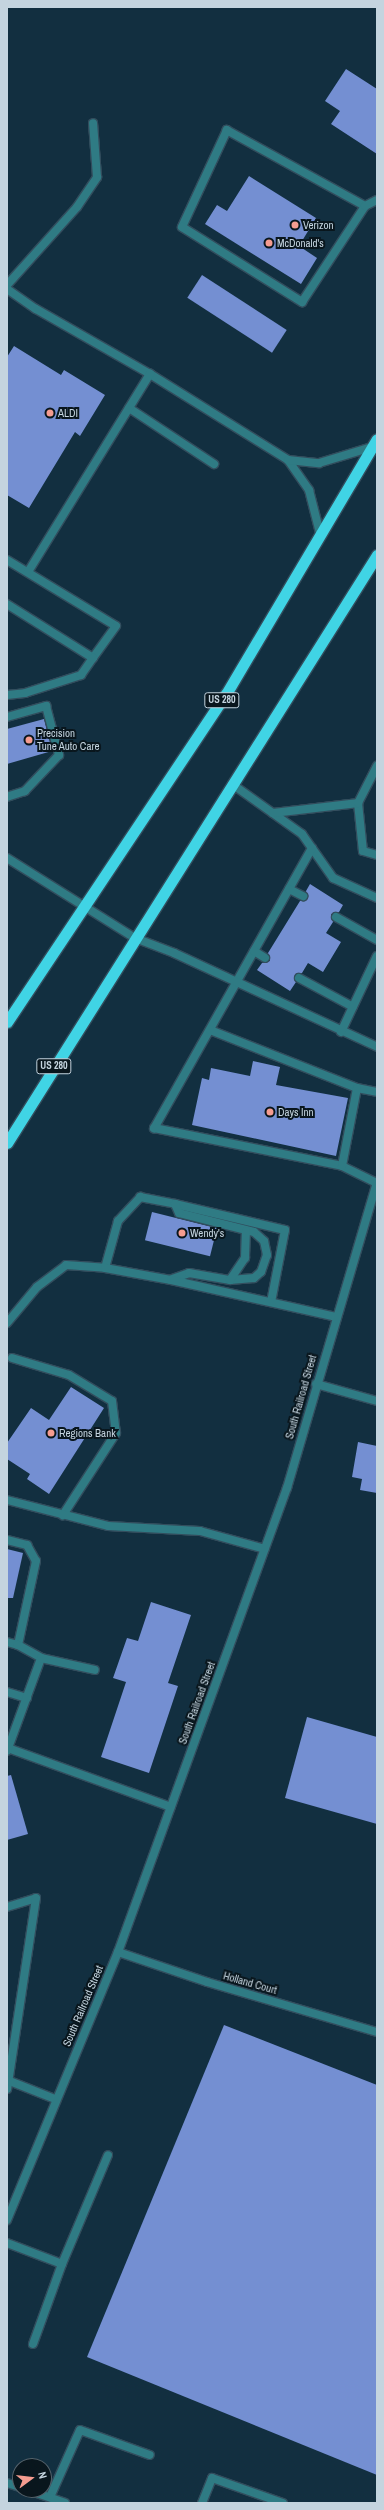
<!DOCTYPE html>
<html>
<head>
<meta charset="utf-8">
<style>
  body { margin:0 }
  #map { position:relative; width:384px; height:2510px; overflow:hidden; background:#122f40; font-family:"Archivo Narrow",sans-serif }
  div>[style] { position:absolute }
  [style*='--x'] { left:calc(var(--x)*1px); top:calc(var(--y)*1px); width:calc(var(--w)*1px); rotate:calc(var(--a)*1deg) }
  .building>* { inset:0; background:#748fd2; transform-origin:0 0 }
  .roads { filter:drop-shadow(1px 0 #324d5d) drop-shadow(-1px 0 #324d5d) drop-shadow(0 1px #324d5d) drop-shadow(0 -1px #324d5d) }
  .service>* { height:8px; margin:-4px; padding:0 4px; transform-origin:4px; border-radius:4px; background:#2f7b84 }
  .minor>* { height:8px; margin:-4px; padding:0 4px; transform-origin:4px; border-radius:4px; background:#2f7b84 }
  .tertiary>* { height:8px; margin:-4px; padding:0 4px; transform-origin:4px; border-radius:4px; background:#2f7b84 }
  .trunk>* { height:11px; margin:-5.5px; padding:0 5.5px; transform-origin:5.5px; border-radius:5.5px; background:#40d4e5 }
  .dots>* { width:11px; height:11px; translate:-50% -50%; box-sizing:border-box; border:2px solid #09161d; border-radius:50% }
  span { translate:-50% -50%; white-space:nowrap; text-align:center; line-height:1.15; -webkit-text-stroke:4px #09161d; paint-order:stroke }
  .shield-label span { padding:1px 3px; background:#09161d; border:1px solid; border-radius:3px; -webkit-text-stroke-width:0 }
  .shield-label { font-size:10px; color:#c4d4df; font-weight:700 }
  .poi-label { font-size:11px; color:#c4d4df }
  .left { translate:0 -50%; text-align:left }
  .street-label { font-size:11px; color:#c4d4df }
  .frame { position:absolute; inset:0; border:8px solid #c4d4df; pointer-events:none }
  .north { position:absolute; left:12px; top:2458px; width:40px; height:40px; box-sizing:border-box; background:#09161d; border:1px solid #54626b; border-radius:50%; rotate:75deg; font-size:11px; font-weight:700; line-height:16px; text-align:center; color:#c4d4df }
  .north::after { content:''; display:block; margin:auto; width:14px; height:18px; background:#f59c90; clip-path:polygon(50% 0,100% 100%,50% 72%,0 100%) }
</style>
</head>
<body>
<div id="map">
  <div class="building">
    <i style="clip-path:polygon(346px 69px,377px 89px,377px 154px,331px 124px,340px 111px,325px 101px)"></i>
    <i style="clip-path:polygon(249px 176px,316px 218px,299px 246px,317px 258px,301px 284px,205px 224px,217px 205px,227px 211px)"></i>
    <i style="left:202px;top:275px;width:101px;height:27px;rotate:33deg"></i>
    <i style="clip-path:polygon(14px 346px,61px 375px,64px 370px,105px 395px,80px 436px,75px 432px,29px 508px,7px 495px,7px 357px)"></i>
    <i style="clip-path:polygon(44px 719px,52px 751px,7px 764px,7px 729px)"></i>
    <i style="clip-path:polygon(310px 884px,343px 905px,339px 912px,331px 914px,333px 922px,326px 933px,341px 942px,323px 972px,308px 963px,302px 973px,296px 974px,294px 978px,296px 982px,290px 991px,257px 970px,262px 963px,270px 961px,268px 953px,300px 901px,308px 899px,306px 891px)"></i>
    <i style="clip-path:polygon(253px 1061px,280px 1067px,276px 1085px,348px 1098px,336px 1156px,192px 1125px,202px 1078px,209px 1080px,211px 1068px,250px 1076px)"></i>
    <i style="left:152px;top:1212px;width:67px;height:29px;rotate:14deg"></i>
    <i style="clip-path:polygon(71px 1387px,104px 1408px,49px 1494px,27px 1479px,30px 1474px,7px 1459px,7px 1443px,31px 1408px,49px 1420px)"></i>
    <i style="clip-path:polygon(358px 1442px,377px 1446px,377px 1493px,360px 1490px,362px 1479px,352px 1477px)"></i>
    <i style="clip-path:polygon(7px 1549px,23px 1553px,13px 1598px,7px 1598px)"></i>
    <i style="clip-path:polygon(151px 1602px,191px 1615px,168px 1683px,178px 1686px,149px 1773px,101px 1757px,126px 1682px,113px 1678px,127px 1638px,138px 1641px)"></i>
    <i style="clip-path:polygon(307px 1717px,377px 1737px,377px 1824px,285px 1798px)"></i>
    <i style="clip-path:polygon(11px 1775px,28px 1834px,7px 1840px,7px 1776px)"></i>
    <i style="clip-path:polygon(224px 2025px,377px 2085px,377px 2475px,87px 2357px)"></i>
  </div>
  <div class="roads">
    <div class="service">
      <i style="--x:365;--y:206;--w:158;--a:-151.2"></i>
      <i style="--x:227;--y:130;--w:107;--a:114.9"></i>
      <i style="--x:182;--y:227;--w:142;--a:32"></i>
      <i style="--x:302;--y:302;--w:115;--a:-56.7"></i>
      <i style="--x:365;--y:206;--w:13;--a:-27"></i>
      <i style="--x:7;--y:285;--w:105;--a:-48.1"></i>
      <i style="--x:77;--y:207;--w:36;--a:-56"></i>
      <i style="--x:97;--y:177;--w:54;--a:-94.2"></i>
      <i style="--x:7;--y:289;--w:35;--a:35"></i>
      <i style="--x:36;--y:309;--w:131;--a:29.7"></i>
      <i style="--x:150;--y:374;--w:163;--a:31.9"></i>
      <i style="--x:288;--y:460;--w:37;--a:55"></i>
      <i style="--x:309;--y:490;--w:44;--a:75.7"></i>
      <i style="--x:129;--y:408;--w:102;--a:33.4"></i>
      <i style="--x:288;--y:460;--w:31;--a:6"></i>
      <i style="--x:319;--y:463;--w:55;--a:-16.8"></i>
      <i style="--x:7;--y:560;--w:127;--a:31.2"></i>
      <i style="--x:116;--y:626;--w:39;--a:126"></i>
      <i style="--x:93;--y:658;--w:102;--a:-147.9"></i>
      <i style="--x:28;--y:572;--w:233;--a:-58.4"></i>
      <i style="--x:7;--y:695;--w:18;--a:-6"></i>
      <i style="--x:25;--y:693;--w:59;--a:-17.8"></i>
      <i style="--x:81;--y:675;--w:21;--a:-55"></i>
      <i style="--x:7;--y:717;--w:41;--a:-15.8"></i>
      <i style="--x:46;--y:706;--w:51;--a:75.1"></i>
      <i style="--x:59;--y:755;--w:50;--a:133.4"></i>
      <i style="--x:25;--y:791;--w:19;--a:162"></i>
      <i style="--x:232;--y:784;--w:86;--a:35.5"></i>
      <i style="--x:302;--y:834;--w:54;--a:54.8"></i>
      <i style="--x:333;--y:878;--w:48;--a:24.4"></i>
      <i style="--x:358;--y:803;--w:48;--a:84.1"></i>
      <i style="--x:363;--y:851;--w:15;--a:16"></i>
      <i style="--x:273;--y:813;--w:86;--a:-6.7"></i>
      <i style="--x:358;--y:803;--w:42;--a:-62.8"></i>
      <i style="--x:312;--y:848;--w:322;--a:119.4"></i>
      <i style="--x:154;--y:1128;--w:192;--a:11.4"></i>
      <i style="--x:342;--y:1166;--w:39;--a:26"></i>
      <i style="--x:7;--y:858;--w:151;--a:32"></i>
      <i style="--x:135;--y:938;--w:42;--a:21"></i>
      <i style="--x:174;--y:953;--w:224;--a:24.8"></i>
      <i style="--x:289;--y:889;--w:16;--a:27"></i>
      <i style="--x:336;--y:917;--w:47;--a:29.3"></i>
      <i style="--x:254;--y:951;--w:13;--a:32"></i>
      <i style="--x:299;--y:978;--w:61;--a:28.2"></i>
      <i style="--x:210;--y:1030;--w:158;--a:21.5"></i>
      <i style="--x:357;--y:1088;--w:20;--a:11"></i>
      <i style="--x:341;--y:1032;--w:84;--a:-64.7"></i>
      <i style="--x:342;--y:1166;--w:79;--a:-79.1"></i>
      <i style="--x:105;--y:1268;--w:49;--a:-74.5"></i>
      <i style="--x:118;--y:1221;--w:33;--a:-47"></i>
      <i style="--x:140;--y:1197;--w:36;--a:11"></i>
      <i style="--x:175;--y:1204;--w:113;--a:13.3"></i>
      <i style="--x:285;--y:1230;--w:73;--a:101"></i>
      <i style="--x:172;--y:1279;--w:18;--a:-19"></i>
      <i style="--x:189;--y:1273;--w:42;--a:9.7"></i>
      <i style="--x:230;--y:1280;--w:24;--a:-5"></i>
      <i style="--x:254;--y:1278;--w:9;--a:-41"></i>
      <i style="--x:261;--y:1272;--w:18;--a:-71"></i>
      <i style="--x:267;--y:1255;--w:14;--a:-102"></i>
      <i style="--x:264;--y:1241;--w:13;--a:-138"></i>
      <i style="--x:254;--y:1232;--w:77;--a:-165.8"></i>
      <i style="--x:179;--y:1213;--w:10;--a:-114"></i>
      <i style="--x:230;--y:1280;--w:27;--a:-56"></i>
      <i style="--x:245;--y:1258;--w:27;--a:-88"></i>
      <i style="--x:7;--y:1323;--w:47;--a:-50.2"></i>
      <i style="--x:37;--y:1287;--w:36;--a:-37"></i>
      <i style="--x:66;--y:1265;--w:39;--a:4"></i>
      <i style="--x:105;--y:1268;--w:67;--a:10.3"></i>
      <i style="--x:171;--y:1280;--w:170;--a:12.6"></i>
      <i style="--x:12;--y:1358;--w:59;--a:16.6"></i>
      <i style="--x:69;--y:1375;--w:50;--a:31.2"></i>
      <i style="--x:112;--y:1401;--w:32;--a:83"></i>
      <i style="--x:116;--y:1433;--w:98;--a:122.9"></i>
      <i style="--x:7;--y:1500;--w:104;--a:14.4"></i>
      <i style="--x:108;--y:1526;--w:92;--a:3.1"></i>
      <i style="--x:200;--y:1531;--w:67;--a:15.5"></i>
      <i style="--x:7;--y:1540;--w:21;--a:14"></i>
      <i style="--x:27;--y:1545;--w:18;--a:61"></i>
      <i style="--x:36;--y:1561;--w:86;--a:102.1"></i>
      <i style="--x:7;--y:1642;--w:11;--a:15"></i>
      <i style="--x:18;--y:1645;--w:26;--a:29"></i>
      <i style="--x:7;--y:1692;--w:21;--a:17"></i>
      <i style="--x:8;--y:1748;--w:173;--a:19.9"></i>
      <i style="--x:7;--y:1751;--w:99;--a:-69.9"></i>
      <i style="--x:41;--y:1658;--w:55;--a:12.5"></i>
      <i style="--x:7;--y:1907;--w:30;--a:-17"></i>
      <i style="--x:36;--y:1898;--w:193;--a:98.6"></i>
      <i style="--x:7;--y:2080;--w:52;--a:21.6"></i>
      <i style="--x:7;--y:2243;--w:59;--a:20.9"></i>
      <i style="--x:33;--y:2344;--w:85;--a:-70.1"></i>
      <i style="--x:62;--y:2264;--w:118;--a:-67.1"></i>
      <i style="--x:50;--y:2497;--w:73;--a:-65.9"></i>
      <i style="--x:80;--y:2430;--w:74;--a:19.7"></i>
      <i style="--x:202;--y:2503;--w:27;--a:-68"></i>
      <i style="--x:212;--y:2478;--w:75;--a:19.4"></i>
    </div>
    <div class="minor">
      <i style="--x:316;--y:1384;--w:63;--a:15.6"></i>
      <i style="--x:118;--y:1952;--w:94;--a:18.6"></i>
      <i style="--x:207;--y:1982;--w:177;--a:16.4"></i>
    </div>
    <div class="tertiary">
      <i style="--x:7;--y:2220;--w:290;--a:-67.5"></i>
      <i style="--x:118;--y:1952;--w:494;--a:-70"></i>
      <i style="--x:287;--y:1488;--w:318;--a:-73.6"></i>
      <i style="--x:7;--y:2483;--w:14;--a:17"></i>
      <i style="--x:28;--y:2490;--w:39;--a:19"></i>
    </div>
    <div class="trunk">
      <i style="--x:7;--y:1022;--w:394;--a:-56.3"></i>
      <i style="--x:226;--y:694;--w:296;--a:-59.4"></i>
      <i style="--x:7;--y:1143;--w:695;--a:-57.82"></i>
    </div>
  </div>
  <div class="dots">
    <i style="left:295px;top:225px;background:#f59c90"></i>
    <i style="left:269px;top:243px;background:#f59c90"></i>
    <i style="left:50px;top:413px;background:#f59c90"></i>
    <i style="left:29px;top:740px;background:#f59c90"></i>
    <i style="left:270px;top:1112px;background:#f59c90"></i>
    <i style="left:182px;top:1233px;background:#f59c90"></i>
    <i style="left:51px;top:1433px;background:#f59c90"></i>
  </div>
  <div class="shield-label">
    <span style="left:222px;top:700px">US 280</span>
    <span style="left:54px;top:1066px">US 280</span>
  </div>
  <div class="poi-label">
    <span class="left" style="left:303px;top:225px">Verizon</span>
    <span class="left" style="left:277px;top:243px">McDonald's</span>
    <span class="left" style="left:58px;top:413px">ALDI</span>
    <span class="left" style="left:37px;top:740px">Precision<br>Tune Auto Care</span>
    <span class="left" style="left:278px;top:1112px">Days Inn</span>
    <span class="left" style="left:190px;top:1233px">Wendy's</span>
    <span class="left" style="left:59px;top:1433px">Regions Bank</span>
  </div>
  <div class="street-label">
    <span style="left:301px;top:1397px;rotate:-74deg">South Railroad Street</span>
    <span style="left:197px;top:1703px;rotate:-70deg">South Railroad Street</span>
    <span style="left:250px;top:1983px;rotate:16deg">Holland Court</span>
    <span style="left:83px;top:2006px;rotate:-67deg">South Railroad Street</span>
  </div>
  <div class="frame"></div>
  <div class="north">N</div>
</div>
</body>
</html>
